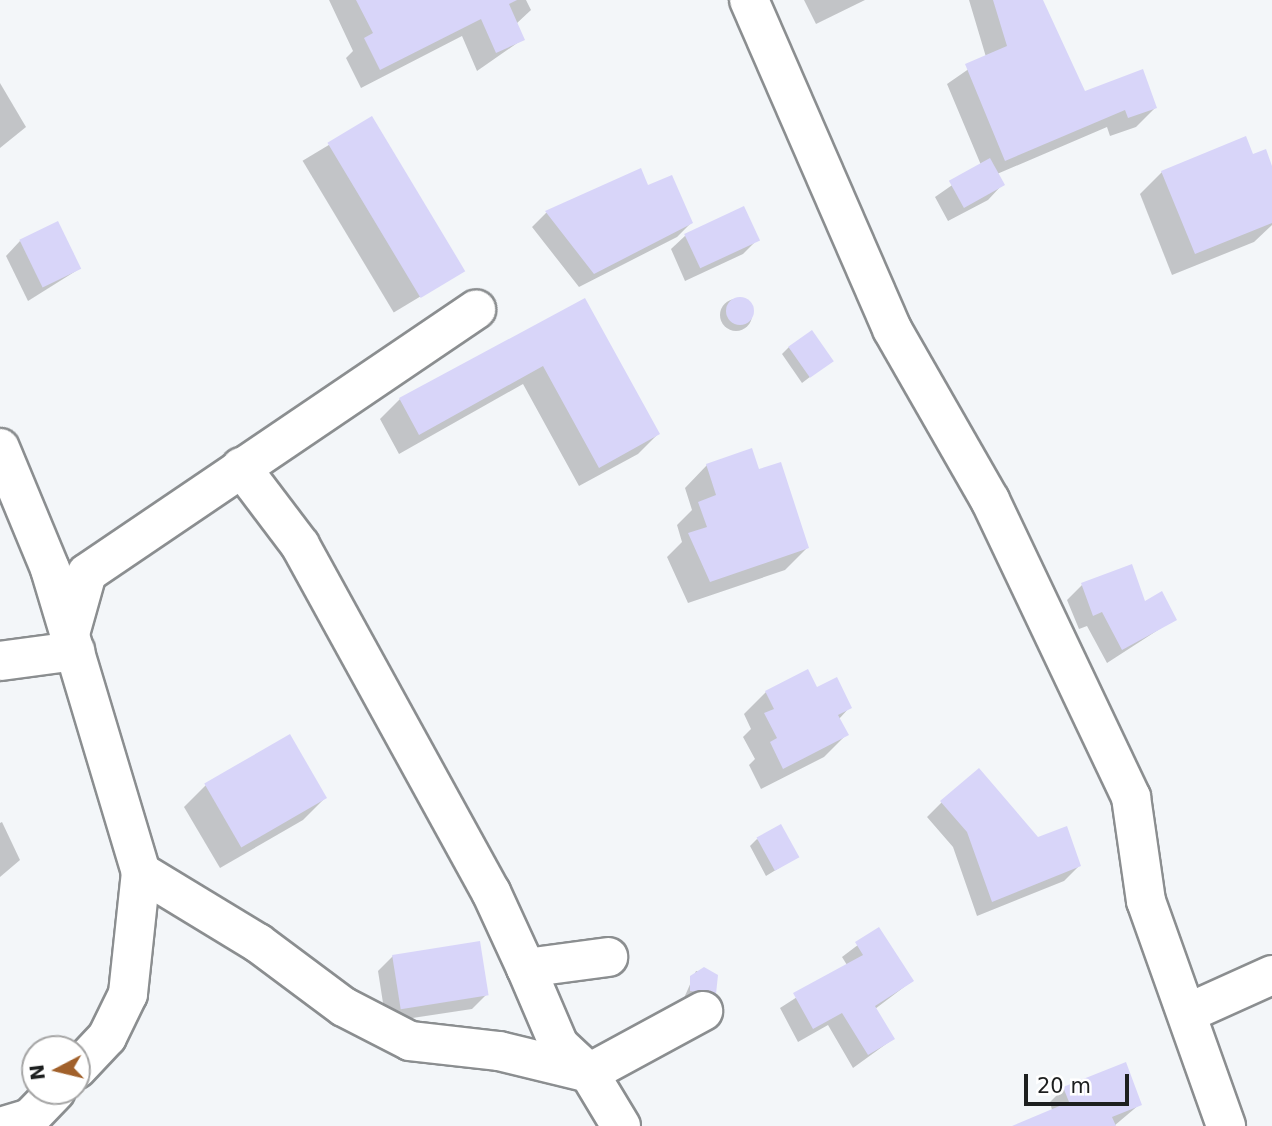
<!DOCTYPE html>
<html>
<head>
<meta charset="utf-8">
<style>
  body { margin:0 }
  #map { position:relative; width:1272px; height:1126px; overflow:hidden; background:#f3f6f9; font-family:"DejaVu Sans",sans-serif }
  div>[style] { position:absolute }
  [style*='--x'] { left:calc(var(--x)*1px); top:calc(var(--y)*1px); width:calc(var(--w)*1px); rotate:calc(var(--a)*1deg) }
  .shadow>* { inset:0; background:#0003; transform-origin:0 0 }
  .round { border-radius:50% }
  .building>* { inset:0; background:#d8d5f9; transform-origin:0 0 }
  .roads { filter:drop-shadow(2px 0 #8b8e90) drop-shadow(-2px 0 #8b8e90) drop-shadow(0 2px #8b8e90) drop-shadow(0 -2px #8b8e90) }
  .minor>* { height:38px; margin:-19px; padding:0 19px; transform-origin:19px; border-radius:19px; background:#fff }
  span { translate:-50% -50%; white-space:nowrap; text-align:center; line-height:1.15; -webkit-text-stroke:5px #fff; paint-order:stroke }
  .north { position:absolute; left:21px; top:1035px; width:70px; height:70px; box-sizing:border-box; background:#fff; border:2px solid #a5a5a5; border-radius:50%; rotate:263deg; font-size:19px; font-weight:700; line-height:28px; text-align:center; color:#1d1f1f }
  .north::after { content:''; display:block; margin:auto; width:24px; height:32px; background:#a1602a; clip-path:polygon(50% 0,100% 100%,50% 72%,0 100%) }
  .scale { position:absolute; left:1024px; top:1074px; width:105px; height:32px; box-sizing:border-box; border:4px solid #1d1f1f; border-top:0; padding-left:9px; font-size:21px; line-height:24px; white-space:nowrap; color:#1d1f1f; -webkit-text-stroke:5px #fff; paint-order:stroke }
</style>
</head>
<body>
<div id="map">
  <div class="shadow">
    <i style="clip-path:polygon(329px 0,526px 0,531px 10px,516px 24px,523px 39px,477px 71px,462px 36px,361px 88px,346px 58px,353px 51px)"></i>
    <i style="clip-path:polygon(804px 0,865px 0,816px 24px)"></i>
    <i style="clip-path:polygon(969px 0,1040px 0,1084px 93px,1155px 108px,1136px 127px,1110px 136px,1107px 127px,997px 174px,1002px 185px,988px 200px,948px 221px,935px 197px,981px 165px,947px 84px,986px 57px)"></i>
    <i style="clip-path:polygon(0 83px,26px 127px,0 148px)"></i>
    <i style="left:372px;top:119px;width:177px;height:81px;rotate:59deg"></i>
    <i style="clip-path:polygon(1252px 156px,1272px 170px,1272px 225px,1254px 242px,1172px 275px,1140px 194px,1162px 172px)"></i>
    <i style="clip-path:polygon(640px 171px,647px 188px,691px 223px,677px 237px,579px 287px,532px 227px,546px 213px)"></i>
    <i style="clip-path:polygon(686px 235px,758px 239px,743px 254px,685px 281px,671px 249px)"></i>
    <i style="clip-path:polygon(20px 241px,79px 269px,28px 301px,6px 256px)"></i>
    <i class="round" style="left:720px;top:299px;width:32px;height:32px"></i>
    <i style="clip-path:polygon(585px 301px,658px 434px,638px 454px,579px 486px,523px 384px,399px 454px,380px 419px,400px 399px)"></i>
    <i style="clip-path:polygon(789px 347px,831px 361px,802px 383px,782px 354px)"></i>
    <i style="clip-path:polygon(707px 465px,758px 471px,807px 548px,785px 570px,688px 603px,667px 557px,682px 542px,677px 525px,692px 510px,685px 488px)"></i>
    <i style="clip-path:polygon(1082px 585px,1144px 603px,1175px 619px,1107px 663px,1087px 626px,1079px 629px,1067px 600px)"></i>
    <i style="clip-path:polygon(816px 689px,850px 707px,839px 719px,846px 735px,824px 757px,761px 789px,749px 765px,755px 759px,743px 737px,751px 729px,744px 714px,766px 692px)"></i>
    <i style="clip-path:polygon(206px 785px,325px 798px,303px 820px,220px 868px,184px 807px)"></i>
    <i style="clip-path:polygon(942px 802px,1037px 839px,1079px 866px,1064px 881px,977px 916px,953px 847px,927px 817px)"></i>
    <i style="clip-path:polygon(2px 822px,20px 860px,0 877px,0 823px)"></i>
    <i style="clip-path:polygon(757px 839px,797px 857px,766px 876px,750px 846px)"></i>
    <i style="clip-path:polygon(879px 929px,912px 981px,875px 1009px,893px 1039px,853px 1068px,828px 1025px,798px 1042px,780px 1008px,847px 965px,842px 957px)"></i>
    <i style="clip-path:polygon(393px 956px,487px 994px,472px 1009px,386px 1022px,378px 971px)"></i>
    <i style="clip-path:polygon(696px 971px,716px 976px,707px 1000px,684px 998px)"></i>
    <i style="clip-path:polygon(1064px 1088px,1140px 1104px,1114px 1126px,1030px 1126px,1052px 1110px,1050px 1102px)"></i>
  </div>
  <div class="building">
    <i style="clip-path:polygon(356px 0,517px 0,509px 4px,525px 40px,496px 53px,481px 19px,380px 70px,364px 38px,373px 33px)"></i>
    <i style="clip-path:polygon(993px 0,1043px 0,1085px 91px,1143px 69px,1157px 108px,1128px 118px,1125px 110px,1005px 161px,965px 64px,1007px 46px)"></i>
    <i style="left:372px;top:116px;width:181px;height:52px;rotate:59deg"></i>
    <i style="clip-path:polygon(1246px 136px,1253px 154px,1266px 149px,1272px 166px,1272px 223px,1195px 254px,1161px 171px)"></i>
    <i style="left:990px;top:158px;width:31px;height:47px;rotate:61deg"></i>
    <i style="clip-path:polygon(641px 168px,648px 185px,672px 175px,693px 223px,594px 274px,545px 211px)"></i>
    <i style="left:744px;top:206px;width:38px;height:66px;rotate:65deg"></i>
    <i style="left:58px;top:221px;width:53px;height:43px;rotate:64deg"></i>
    <i class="round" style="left:726px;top:297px;width:28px;height:28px"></i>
    <i style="clip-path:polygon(585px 298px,660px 434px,599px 468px,543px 366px,419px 435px,399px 398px)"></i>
    <i style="left:812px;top:330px;width:38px;height:29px;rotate:55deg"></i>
    <i style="clip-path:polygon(752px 448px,759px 469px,781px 462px,809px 548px,710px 582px,688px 533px,707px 527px,698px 502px,716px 495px,706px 464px)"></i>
    <i style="clip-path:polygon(1132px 564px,1145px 601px,1162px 591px,1177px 620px,1122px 650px,1102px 612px,1093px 616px,1081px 583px)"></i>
    <i style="clip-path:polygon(808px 669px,817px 687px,837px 677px,852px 708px,838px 715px,849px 735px,783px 769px,770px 742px,777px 738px,764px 713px,774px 709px,765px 691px)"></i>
    <i style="left:290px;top:734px;width:74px;height:99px;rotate:60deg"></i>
    <i style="clip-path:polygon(979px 768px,1038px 837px,1067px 826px,1081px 866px,992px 902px,967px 832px,940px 801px)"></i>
    <i style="left:781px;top:824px;width:38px;height:28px;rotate:61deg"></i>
    <i style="clip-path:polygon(879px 927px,914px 981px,875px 1006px,895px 1039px,868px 1055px,842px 1013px,813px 1029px,793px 993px,863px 955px,855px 942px)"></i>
    <i style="left:480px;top:941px;width:55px;height:89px;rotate:81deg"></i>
    <i style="clip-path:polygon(704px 967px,718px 975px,716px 994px,690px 991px,690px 976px)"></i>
    <i style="clip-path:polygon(1126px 1062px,1142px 1105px,1112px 1117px,1116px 1126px,1012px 1126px,1069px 1102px,1063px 1087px)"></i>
  </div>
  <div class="roads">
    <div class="minor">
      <i style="--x:749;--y:0;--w:359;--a:66.5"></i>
      <i style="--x:892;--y:329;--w:197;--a:60.2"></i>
      <i style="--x:990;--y:500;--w:329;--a:64.6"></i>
      <i style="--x:1131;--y:797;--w:105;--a:81.8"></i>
      <i style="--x:1146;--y:901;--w:239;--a:70.4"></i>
      <i style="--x:0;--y:448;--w:131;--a:67.5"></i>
      <i style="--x:50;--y:569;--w:316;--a:73.3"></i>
      <i style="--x:141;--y:872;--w:123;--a:96.1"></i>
      <i style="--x:128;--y:994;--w:48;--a:116"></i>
      <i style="--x:107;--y:1037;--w:44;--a:133.2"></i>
      <i style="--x:241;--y:467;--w:98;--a:52.9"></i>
      <i style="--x:300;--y:545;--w:396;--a:61.2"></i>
      <i style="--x:491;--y:892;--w:84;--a:65.3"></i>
      <i style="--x:526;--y:968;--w:83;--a:-7.6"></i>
      <i style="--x:70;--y:634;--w:63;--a:-74.4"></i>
      <i style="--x:87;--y:573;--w:470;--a:-34.1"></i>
      <i style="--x:0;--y:661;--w:76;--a:-7.6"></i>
      <i style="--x:141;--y:872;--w:137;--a:31.3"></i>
      <i style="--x:258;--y:943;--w:107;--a:36.7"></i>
      <i style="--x:344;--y:1007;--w:74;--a:27.3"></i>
      <i style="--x:410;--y:1041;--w:90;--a:6.4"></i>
      <i style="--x:499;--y:1051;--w:93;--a:13.7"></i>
      <i style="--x:589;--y:1073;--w:130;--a:-28.5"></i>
      <i style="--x:526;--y:968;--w:84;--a:66.8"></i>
      <i style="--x:559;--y:1045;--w:41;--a:43"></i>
      <i style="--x:589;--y:1073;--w:62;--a:58.9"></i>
      <i style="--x:1190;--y:1012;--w:90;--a:-24.3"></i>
      <i style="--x:4;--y:1126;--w:27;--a:-17"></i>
      <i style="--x:30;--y:1118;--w:37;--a:-46"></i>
    </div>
  </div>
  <div class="north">N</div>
  <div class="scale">20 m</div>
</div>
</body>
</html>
